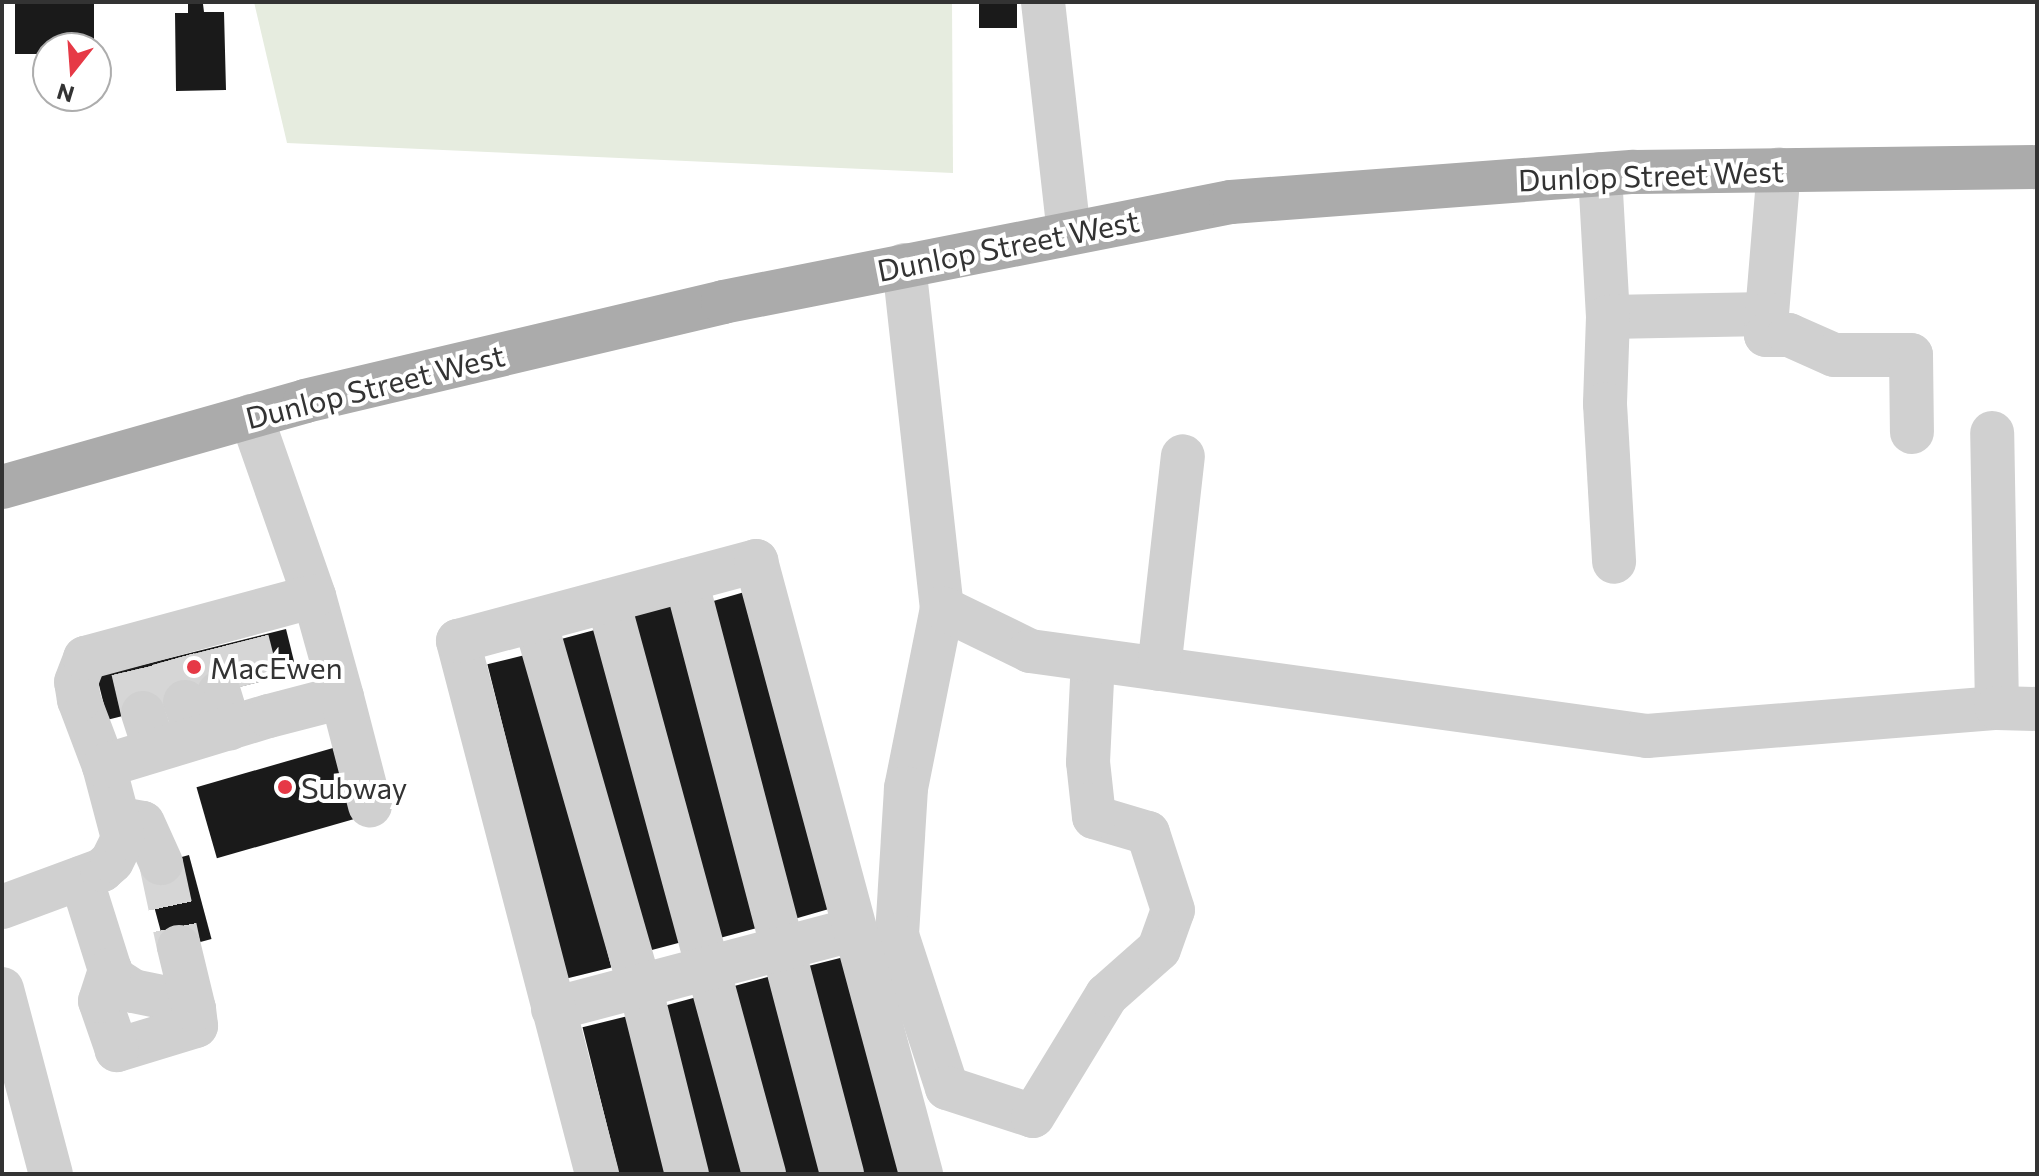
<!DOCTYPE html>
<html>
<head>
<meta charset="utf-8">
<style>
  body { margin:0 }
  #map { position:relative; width:2039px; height:1176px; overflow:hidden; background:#fff; font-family:Commissioner,sans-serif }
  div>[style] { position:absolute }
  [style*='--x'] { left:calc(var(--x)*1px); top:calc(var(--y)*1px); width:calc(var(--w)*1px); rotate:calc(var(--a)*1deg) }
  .green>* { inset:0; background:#e6ecdf }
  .building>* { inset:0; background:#1a1a1a; transform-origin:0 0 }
  .minor-tunnel>* { height:44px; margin-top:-22px; transform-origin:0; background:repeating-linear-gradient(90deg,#d6d6d6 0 44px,transparent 0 66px) }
  .minor>* { height:44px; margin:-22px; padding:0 22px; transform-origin:22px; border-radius:22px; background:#d0d0d0 }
  .major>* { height:44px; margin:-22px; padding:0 22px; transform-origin:22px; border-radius:22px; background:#ababab }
  .dots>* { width:22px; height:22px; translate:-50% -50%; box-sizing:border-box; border:4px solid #fff; border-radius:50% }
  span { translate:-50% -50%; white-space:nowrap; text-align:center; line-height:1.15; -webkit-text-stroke:8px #fff; paint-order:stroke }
  .street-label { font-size:30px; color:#333 }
  .poi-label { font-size:30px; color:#333 }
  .left { translate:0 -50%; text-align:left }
  .frame { position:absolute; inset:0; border:4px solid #333; pointer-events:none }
  .north { position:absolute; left:32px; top:32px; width:80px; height:80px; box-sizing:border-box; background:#fff; border:2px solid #adadad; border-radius:50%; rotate:197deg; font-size:22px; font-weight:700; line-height:32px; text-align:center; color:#333 }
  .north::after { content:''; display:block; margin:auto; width:28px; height:36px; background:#e63946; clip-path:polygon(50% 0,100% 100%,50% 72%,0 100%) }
</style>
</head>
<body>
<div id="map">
  <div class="green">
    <i style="clip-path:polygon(254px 2px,952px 2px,953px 173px,287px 143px)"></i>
  </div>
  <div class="building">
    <i style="left:15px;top:2px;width:79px;height:52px"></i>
    <i style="left:979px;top:2px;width:38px;height:26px"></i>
    <i style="clip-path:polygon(188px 4px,203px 4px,204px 12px,224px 12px,226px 90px,176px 91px,175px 13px,188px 13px)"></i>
    <i style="left:748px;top:591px;width:328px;height:45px;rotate:74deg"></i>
    <i style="left:676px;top:604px;width:334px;height:48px;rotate:75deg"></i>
    <i style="left:602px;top:628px;width:324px;height:45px;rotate:75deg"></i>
    <i style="left:286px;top:629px;width:45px;height:195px;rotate:76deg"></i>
    <i style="left:533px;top:653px;width:324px;height:47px;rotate:76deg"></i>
    <i style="left:333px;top:748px;width:74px;height:142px;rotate:74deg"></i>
    <i style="left:189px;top:855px;width:87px;height:47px;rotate:75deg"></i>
    <i style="left:848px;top:956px;width:225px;height:46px;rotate:76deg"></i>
    <i style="left:775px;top:975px;width:206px;height:45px;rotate:75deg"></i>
    <i style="left:697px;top:997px;width:183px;height:43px;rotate:75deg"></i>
    <i style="left:632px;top:1015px;width:164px;height:51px;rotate:76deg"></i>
  </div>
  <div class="minor-tunnel">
    <i style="--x:247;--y:640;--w:44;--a:75.7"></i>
    <i style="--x:208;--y:650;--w:44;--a:75.7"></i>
    <i style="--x:173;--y:659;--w:45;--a:74.4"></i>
    <i style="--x:133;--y:670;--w:44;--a:76.9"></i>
    <i style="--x:161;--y:863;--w:86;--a:77.9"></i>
  </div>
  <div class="minor">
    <i style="--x:1043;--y:2;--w:232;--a:83.6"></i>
    <i style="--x:1600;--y:174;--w:143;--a:86.8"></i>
    <i style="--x:1608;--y:317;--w:159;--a:-1.1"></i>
    <i style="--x:1767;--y:314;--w:145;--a:-85.3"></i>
    <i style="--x:904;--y:265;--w:345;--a:83.7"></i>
    <i style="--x:942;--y:608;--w:184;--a:101.3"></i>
    <i style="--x:906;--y:788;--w:147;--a:93.5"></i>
    <i style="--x:897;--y:935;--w:161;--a:71.9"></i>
    <i style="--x:947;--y:1088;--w:90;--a:18"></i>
    <i style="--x:1033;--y:1116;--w:142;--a:-58.6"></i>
    <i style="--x:1107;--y:995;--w:69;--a:-41.5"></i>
    <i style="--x:1159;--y:949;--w:41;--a:-70.3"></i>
    <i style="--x:1173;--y:910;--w:81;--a:-108"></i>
    <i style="--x:1148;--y:833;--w:56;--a:-163.5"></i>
    <i style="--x:1094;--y:817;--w:55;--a:-96.2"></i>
    <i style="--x:1088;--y:762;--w:102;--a:-87.2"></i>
    <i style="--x:1767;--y:314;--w:21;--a:93"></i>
    <i style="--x:1766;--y:335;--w:23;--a:0"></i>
    <i style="--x:1789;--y:335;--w:49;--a:24"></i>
    <i style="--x:1834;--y:355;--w:77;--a:0"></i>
    <i style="--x:1911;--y:355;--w:77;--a:89.3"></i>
    <i style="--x:1608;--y:317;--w:87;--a:92"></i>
    <i style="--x:1605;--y:404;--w:158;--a:86.7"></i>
    <i style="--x:251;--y:416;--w:191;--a:70.7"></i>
    <i style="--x:314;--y:596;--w:105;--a:74.5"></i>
    <i style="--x:686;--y:580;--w:614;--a:75.28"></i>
    <i style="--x:608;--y:601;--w:594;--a:74.77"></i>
    <i style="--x:942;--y:608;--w:98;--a:26"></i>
    <i style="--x:1030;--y:651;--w:623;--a:7.84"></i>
    <i style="--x:1647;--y:736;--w:351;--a:-4.6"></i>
    <i style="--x:1997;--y:708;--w:275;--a:-91"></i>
    <i style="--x:535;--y:621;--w:380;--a:74"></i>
    <i style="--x:640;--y:986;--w:194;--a:76"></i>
    <i style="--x:1159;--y:669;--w:214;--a:-83.6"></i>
    <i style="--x:219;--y:693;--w:37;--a:73"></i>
    <i style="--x:185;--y:702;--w:37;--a:70"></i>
    <i style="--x:1997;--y:708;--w:40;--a:1.4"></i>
    <i style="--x:143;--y:713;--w:38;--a:72"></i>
    <i style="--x:104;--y:766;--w:71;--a:-110.7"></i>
    <i style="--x:79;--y:700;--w:18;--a:-99"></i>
    <i style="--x:76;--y:682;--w:26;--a:-69"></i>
    <i style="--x:85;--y:658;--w:237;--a:-15.1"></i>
    <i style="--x:120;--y:819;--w:23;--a:10"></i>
    <i style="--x:143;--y:823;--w:44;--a:65.8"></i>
    <i style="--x:81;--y:878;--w:96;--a:72.5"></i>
    <i style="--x:110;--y:970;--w:9;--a:69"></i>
    <i style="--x:113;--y:978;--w:24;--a:33"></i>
    <i style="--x:133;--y:991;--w:55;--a:11.5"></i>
    <i style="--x:187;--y:1002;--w:10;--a:45"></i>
    <i style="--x:194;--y:1009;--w:17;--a:83"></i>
    <i style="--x:196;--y:1026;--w:83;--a:163.1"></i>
    <i style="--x:117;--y:1050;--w:52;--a:-109.1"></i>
    <i style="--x:100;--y:1001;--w:33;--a:-72"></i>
    <i style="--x:2;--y:907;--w:107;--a:-20.3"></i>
    <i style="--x:102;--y:870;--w:13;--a:-42"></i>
    <i style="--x:112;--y:861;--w:25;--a:-64"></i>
    <i style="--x:123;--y:838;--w:74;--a:-104.8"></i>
    <i style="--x:104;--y:766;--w:172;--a:-16.9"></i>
    <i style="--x:269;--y:716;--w:75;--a:-14.6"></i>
    <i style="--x:342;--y:697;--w:112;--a:75.5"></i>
    <i style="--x:179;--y:947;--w:64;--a:76.4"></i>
    <i style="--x:2;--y:989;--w:191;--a:75.2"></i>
    <i style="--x:553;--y:1009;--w:312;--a:-14.8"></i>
    <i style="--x:597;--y:1174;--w:551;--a:-104.62"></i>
    <i style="--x:458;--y:641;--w:309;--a:-15"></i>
    <i style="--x:756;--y:561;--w:635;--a:74.93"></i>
  </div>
  <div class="major">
    <i style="--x:2;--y:487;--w:315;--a:-15.8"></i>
    <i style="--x:305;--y:401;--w:430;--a:-13.3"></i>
    <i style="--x:723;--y:302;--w:518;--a:-11.14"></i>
    <i style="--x:1231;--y:202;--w:404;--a:-4.3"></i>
    <i style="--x:1634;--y:172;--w:403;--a:-0.7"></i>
  </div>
  <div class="dots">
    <i style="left:194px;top:667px;background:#e63946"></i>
    <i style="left:285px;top:787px;background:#e63946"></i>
  </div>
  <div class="street-label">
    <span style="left:1651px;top:175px;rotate:-2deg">Dunlop Street West</span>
    <span style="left:1008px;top:245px;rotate:-11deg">Dunlop Street West</span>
    <span style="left:375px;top:386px;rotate:-14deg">Dunlop Street West</span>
  </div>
  <div class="poi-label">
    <span class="left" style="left:210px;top:667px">MacEwen</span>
    <span class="left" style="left:301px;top:787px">Subway</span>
  </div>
  <div class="frame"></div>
  <div class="north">N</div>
</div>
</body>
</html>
